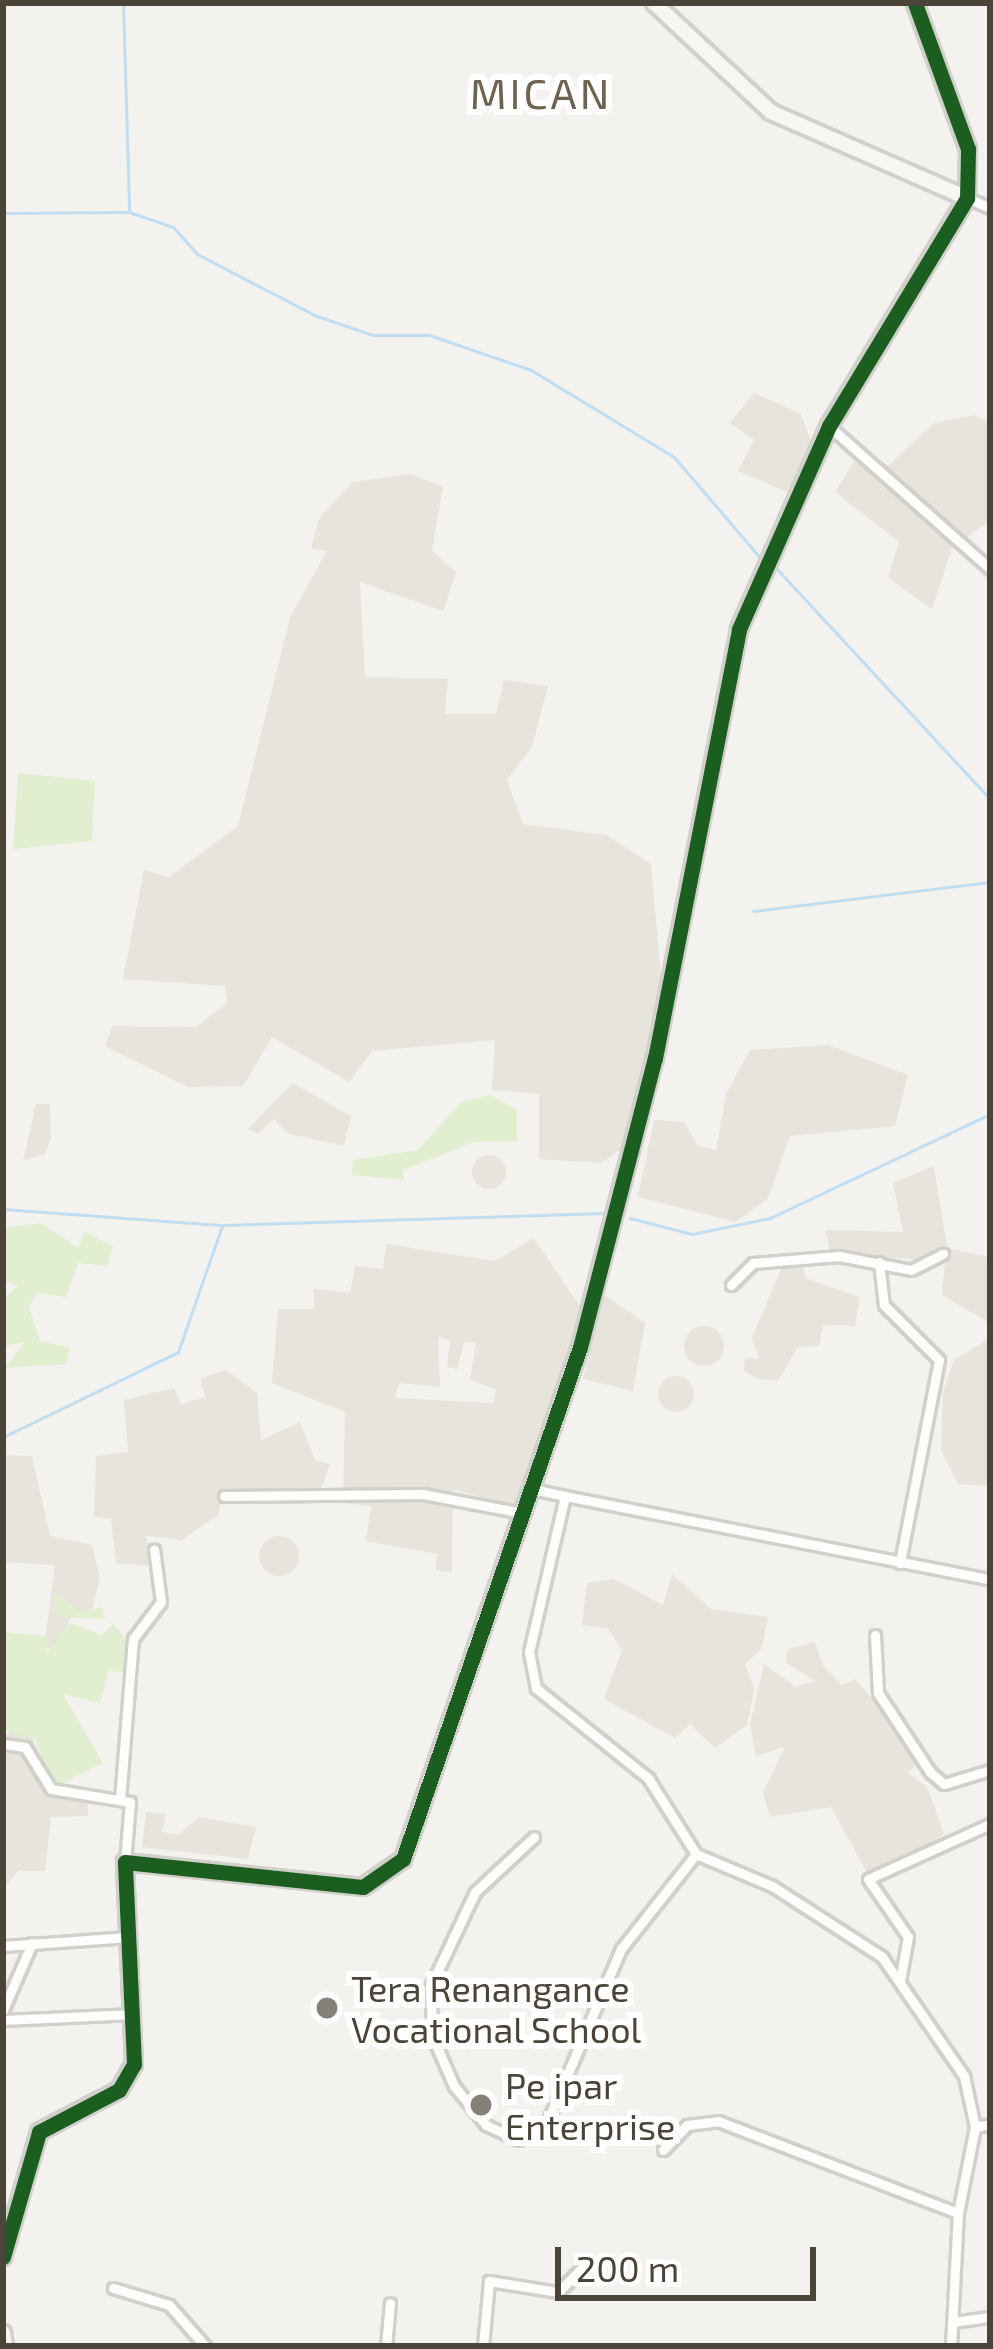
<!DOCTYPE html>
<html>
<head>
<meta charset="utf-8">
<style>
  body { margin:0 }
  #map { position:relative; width:993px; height:2349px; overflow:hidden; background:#f4f2ee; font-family:"Exo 2",sans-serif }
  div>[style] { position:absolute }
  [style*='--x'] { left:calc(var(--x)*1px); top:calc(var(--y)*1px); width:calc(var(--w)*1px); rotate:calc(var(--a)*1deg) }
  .residential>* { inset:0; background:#e7e4dc }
  .round { border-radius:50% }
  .green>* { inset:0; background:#e1eecf }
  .stream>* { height:3px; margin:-1.5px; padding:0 1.5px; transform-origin:1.5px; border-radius:1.5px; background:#c0ddf1 }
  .roads { filter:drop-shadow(3px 0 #d2d0cb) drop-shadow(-3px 0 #d2d0cb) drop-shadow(0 3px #d2d0cb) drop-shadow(0 -3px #d2d0cb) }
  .street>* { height:9px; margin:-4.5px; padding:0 4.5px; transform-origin:4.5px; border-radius:4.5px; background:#fdfdfc }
  .secondary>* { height:14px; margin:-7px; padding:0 7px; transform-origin:7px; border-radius:7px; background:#f7f6f1 }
  .cycleway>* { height:15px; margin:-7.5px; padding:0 7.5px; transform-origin:7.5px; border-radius:7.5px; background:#1b5e20 }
  .dots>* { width:33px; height:33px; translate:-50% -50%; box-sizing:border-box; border:6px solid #fff; border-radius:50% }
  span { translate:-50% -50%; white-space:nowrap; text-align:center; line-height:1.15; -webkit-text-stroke:12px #fff; paint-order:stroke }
  .poi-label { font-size:36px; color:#4b4439 }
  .left { translate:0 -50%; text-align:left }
  .quarter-label { font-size:42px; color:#6e6250; letter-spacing:3px }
  .frame { position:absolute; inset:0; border:6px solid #4b4439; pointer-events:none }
  .scale { position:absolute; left:555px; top:2247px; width:261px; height:54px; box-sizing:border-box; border:6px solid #4b4439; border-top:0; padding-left:15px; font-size:36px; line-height:42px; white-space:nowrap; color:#4b4439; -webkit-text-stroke:9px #fff; paint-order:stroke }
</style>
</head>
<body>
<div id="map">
  <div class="residential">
    <i style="clip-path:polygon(754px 393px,801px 414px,814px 448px,794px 495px,738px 471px,754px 440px,730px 423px)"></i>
    <i style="clip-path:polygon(974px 415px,990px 422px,990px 521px,952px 547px,932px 609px,888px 578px,899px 542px,835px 492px,857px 456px,889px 465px,934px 423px)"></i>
    <i style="clip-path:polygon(411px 474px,443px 487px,432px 551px,456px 572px,443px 611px,360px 582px,365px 677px,448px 679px,445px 714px,496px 714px,504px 680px,548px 686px,532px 747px,507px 780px,523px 824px,606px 835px,651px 864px,663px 999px,629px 1144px,601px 1163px,539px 1159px,539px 1094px,492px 1090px,495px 1040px,372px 1051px,349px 1082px,272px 1037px,243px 1086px,188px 1087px,105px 1046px,112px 1026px,196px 1027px,227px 1003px,225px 986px,123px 979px,144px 870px,169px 877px,238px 826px,290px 617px,327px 551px,311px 548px,319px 518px,353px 482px)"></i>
    <i style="clip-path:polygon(828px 1045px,908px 1075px,895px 1126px,790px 1136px,768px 1198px,736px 1222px,638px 1197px,654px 1120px,684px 1122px,698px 1146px,716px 1150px,726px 1094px,750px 1050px)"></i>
    <i style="clip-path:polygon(293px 1083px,351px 1116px,344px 1146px,289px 1134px,274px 1119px,258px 1134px,248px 1129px)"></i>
    <i style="clip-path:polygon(36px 1104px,50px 1104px,51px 1137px,45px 1154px,23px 1161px)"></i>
    <i class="round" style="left:472px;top:1155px;width:34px;height:34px"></i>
    <i style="clip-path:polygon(934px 1166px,947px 1248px,990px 1257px,990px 1323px,942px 1295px,945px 1262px,830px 1253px,826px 1230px,903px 1232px,893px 1183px)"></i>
    <i style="clip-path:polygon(evenodd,534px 1238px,581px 1308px,575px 1349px,523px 1510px,453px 1489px,452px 1573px,436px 1570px,437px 1554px,366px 1541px,371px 1506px,343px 1503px,345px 1412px,272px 1383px,278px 1309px,314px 1309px,314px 1289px,350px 1293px,355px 1266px,383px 1269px,386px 1244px,495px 1261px,534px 1238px,438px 1337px,450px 1340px,447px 1366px,457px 1370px,464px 1342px,476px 1343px,470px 1380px,496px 1389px,494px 1403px,395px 1398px,399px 1383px,440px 1387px,438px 1337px)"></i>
    <i style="clip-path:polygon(801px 1254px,805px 1278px,860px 1297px,855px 1326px,823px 1325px,819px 1346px,798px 1347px,778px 1381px,759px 1379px,744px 1371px,745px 1357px,759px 1359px,752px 1338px,786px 1257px)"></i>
    <i style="clip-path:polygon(603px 1294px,645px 1323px,633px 1391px,583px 1379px)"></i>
    <i class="round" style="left:684px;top:1326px;width:40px;height:40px"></i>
    <i style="clip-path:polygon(990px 1338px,990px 1486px,958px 1484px,941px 1450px,943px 1392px,954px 1360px)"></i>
    <i style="clip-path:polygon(226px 1370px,257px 1393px,261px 1440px,300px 1422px,315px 1460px,330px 1464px,319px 1495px,222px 1495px,218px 1515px,182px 1540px,146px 1536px,149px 1566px,116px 1563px,111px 1519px,94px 1517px,96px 1456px,128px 1452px,124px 1400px,174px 1388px,181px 1404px,205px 1397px,201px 1378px)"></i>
    <i class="round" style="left:658px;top:1376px;width:36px;height:36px"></i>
    <i style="clip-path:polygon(3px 1455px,32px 1456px,50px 1536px,92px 1545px,100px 1578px,92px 1609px,68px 1620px,68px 1648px,44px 1649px,55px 1565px,3px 1562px)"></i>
    <i class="round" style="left:259px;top:1536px;width:40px;height:40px"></i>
    <i style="clip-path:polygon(672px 1574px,711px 1609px,768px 1617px,762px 1648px,745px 1664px,754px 1689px,747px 1725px,715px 1748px,690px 1724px,675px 1738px,604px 1699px,622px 1650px,608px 1629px,582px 1625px,587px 1583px,614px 1579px,663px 1605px)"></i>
    <i style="clip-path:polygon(815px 1642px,823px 1666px,842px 1685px,855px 1679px,923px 1758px,908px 1773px,927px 1787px,944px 1834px,887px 1876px,870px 1878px,831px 1807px,770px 1817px,763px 1792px,785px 1747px,756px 1756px,750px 1725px,764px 1664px,796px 1687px,815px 1681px,785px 1662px,788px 1649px)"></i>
    <i style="clip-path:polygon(25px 1721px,54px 1787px,88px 1793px,88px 1816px,51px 1817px,45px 1871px,18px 1871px,3px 1890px,3px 1737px)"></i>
    <i style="clip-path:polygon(146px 1812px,166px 1814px,162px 1832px,178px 1835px,199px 1817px,256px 1827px,248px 1859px,142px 1847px)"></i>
  </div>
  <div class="green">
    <i style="clip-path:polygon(18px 773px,95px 781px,92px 841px,13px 849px)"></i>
    <i style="clip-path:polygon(490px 1095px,517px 1110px,517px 1141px,474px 1142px,403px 1170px,404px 1180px,352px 1175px,353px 1160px,418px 1150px,461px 1102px)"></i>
    <i style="clip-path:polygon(40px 1223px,78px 1247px,85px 1232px,113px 1246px,107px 1266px,78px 1263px,66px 1297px,37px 1293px,29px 1307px,40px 1341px,70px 1348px,66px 1364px,5px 1368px,25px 1342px,3px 1346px,3px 1300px,18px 1286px,3px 1280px,3px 1228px)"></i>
    <i style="clip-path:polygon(52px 1591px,81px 1612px,102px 1607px,105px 1619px,58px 1617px)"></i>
    <i style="clip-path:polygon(70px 1623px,102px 1635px,113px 1624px,133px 1647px,130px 1674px,109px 1670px,100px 1703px,63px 1694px,103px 1763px,54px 1787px,35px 1739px,3px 1729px,3px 1632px,47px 1636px,46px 1654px)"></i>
  </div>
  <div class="stream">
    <i style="--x:123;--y:3;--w:208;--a:88.3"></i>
    <i style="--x:3;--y:213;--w:126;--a:-0.5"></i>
    <i style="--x:129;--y:212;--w:46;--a:18.8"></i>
    <i style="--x:173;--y:227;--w:36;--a:48"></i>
    <i style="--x:197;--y:254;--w:132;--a:27.5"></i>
    <i style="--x:314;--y:315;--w:62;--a:18.7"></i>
    <i style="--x:373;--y:335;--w:56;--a:0"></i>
    <i style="--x:429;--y:335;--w:108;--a:18.9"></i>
    <i style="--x:531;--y:370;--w:167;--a:31.3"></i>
    <i style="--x:674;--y:457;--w:135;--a:49.5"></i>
    <i style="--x:777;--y:569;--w:313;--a:47.2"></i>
    <i style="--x:753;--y:911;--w:239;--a:-7"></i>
    <i style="--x:3;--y:1209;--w:221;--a:4.2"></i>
    <i style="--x:223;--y:1225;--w:383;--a:-1.8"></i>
    <i style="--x:630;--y:1218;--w:64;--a:14.5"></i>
    <i style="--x:692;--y:1234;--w:80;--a:-11.6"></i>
    <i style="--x:770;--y:1218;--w:243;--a:-25.3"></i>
    <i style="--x:3;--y:1437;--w:195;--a:-25.9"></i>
    <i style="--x:178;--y:1352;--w:133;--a:-70.8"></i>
  </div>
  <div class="roads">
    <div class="street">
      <i style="--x:967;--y:198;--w:25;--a:23"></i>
      <i style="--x:829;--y:426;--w:215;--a:41.6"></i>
      <i style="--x:879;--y:1262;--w:43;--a:83.4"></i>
      <i style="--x:884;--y:1305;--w:78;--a:45"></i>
      <i style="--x:939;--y:1360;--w:207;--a:100.9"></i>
      <i style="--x:731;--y:1285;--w:31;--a:-45"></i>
      <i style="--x:753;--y:1263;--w:86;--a:-4.7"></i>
      <i style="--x:839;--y:1256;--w:73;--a:11"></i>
      <i style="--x:911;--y:1270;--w:36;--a:-27"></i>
      <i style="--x:537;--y:1490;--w:29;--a:12"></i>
      <i style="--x:565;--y:1496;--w:160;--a:103"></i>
      <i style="--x:529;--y:1652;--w:37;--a:79"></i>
      <i style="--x:536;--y:1688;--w:144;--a:38.8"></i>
      <i style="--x:648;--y:1778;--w:90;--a:57.7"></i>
      <i style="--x:696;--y:1854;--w:82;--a:22.8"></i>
      <i style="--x:772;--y:1886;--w:131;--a:32.8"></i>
      <i style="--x:882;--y:1957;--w:145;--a:55.4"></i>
      <i style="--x:964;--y:2076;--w:52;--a:77.8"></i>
      <i style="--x:224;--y:1496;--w:199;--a:-0.6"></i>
      <i style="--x:423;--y:1494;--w:102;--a:10.8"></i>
      <i style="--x:565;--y:1496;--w:433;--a:11.1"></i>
      <i style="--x:875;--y:1635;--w:58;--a:87"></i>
      <i style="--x:878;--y:1693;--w:95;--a:56.6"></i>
      <i style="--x:930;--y:1772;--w:18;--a:41"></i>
      <i style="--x:944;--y:1784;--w:48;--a:-16.9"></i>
      <i style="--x:3;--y:1744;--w:22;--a:8"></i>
      <i style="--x:25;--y:1747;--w:49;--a:58.2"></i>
      <i style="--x:51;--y:1789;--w:80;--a:9.3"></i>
      <i style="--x:130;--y:1802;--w:60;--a:94.8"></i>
      <i style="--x:120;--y:1800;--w:162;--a:-85.4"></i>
      <i style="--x:133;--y:1639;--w:46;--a:-52.9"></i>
      <i style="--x:161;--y:1602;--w:53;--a:-97.5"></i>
      <i style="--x:534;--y:1837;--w:81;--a:137"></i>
      <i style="--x:475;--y:1892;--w:105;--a:115.3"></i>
      <i style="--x:430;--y:1987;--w:51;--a:86.6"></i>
      <i style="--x:433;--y:2038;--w:52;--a:66.4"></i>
      <i style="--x:454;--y:2086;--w:50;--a:50.6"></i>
      <i style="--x:486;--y:2125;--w:35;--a:25"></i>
      <i style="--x:518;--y:2140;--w:30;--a:-26"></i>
      <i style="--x:545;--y:2127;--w:194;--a:-66.9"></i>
      <i style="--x:621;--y:1949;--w:121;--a:-51.7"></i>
      <i style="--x:3;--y:1946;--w:126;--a:-4.1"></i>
      <i style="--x:900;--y:1981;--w:45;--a:-79.7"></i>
      <i style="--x:908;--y:1937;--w:70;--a:-124.6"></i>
      <i style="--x:868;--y:1879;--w:134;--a:-24.3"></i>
      <i style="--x:3;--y:2010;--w:73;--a:-66.6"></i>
      <i style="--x:3;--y:2020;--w:131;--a:-2.6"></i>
      <i style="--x:663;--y:2150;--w:35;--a:-46"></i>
      <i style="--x:687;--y:2125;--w:31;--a:-7"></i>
      <i style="--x:718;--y:2121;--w:257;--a:21"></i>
      <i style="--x:113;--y:2288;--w:59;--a:16.9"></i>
      <i style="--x:169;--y:2305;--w:55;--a:48.7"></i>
      <i style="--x:953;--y:2322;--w:37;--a:-8"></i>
      <i style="--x:386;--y:2346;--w:43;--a:-84.7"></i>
      <i style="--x:483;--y:2346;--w:65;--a:-84.7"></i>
      <i style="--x:489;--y:2281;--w:70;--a:9.1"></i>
      <i style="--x:558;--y:2292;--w:35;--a:-45"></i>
      <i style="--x:951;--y:2346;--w:133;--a:-87"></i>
      <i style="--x:958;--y:2213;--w:88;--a:-78.8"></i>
      <i style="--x:975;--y:2127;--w:15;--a:-11"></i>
    </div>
    <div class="secondary">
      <i style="--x:654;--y:3;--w:160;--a:43"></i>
      <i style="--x:771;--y:112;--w:214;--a:23.7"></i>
      <i style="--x:3;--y:2257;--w:130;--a:-73.9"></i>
      <i style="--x:39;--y:2132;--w:90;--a:-27.7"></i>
      <i style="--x:119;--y:2090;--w:30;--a:-60"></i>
      <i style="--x:134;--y:2064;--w:202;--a:-92.6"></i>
      <i style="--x:125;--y:1862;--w:239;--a:6"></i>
      <i style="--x:363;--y:1887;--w:49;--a:-35"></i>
      <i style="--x:403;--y:1859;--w:542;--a:-70.93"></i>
      <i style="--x:580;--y:1347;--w:299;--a:-75.5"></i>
      <i style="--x:655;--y:1058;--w:437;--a:-78.9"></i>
      <i style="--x:739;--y:629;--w:222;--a:-66.1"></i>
      <i style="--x:829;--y:426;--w:267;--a:-58.8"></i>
      <i style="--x:967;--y:198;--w:49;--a:-88.8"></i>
      <i style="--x:968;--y:149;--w:155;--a:-110"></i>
      <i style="--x:3;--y:2333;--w:13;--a:81"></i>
    </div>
  </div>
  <div class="cycleway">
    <i style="--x:3;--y:2257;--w:130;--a:-73.9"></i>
    <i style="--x:39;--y:2132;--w:90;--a:-27.7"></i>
    <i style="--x:119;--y:2090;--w:30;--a:-60"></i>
    <i style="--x:134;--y:2064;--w:202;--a:-92.6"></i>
    <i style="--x:125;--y:1862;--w:239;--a:6"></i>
    <i style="--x:363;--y:1887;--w:49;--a:-35"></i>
    <i style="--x:403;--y:1859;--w:542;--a:-70.93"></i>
    <i style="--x:580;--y:1347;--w:299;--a:-75.5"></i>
    <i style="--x:655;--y:1058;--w:437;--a:-78.9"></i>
    <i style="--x:739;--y:629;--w:222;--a:-66.1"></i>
    <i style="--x:829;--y:426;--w:267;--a:-58.8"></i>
    <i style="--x:967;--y:198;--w:49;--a:-88.8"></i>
    <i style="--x:968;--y:149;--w:155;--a:-110"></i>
  </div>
  <div class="dots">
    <i style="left:327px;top:2008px;background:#868178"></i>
    <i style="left:481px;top:2105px;background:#868178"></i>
  </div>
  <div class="poi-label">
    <span class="left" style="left:351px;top:2008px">Tera Renangance<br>Vocational School</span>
    <span class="left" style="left:505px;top:2105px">Pe ipar<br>Enterprise</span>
  </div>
  <div class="quarter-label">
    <span style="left:541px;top:92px">MICAN</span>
  </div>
  <div class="frame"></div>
  <div class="scale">200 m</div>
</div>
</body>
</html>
